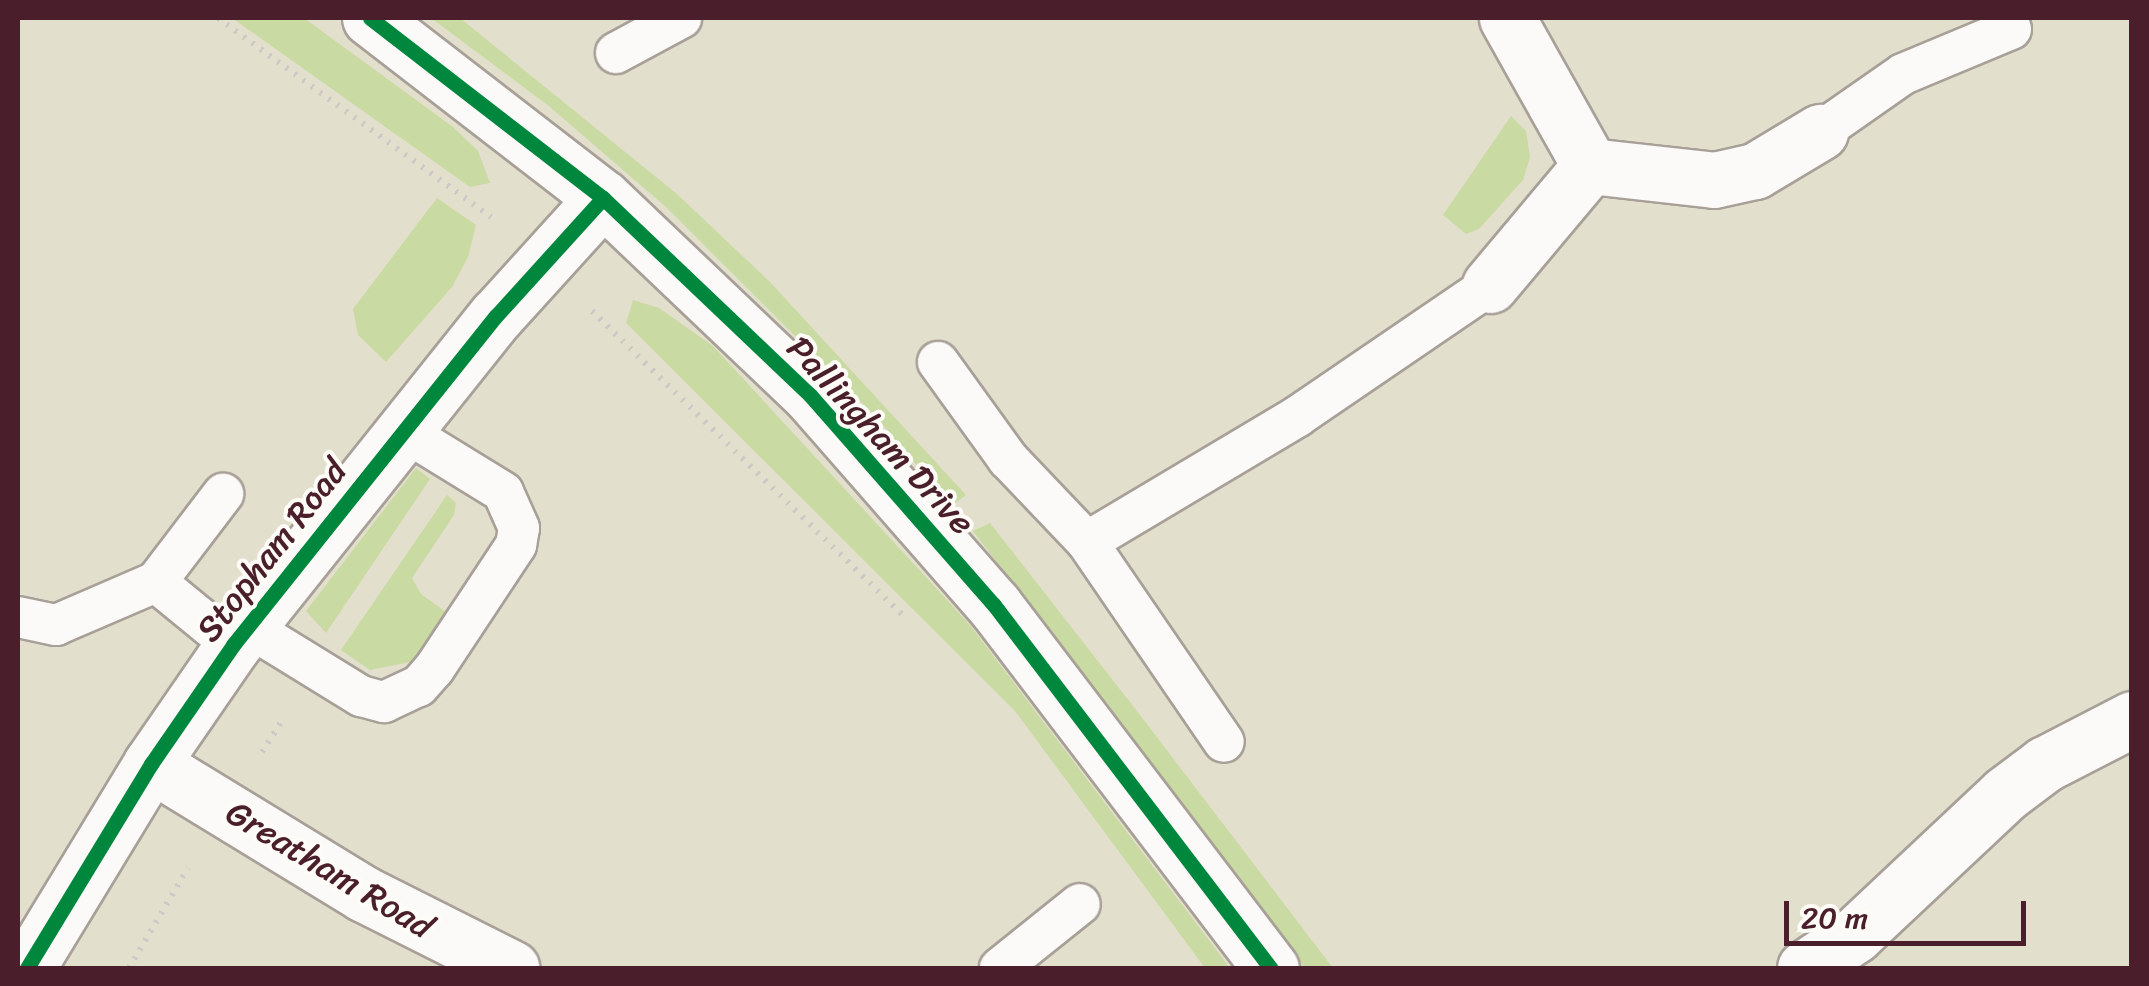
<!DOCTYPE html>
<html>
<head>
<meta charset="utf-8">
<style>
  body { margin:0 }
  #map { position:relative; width:2149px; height:986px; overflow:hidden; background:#e3dfcd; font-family:Sriracha,sans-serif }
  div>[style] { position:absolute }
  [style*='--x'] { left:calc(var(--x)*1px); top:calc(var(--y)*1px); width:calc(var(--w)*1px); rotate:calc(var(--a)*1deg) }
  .green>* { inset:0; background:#c9daa2 }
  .path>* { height:6px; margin-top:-3px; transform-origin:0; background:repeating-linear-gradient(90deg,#cdc9c5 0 2.5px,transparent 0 10.5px) }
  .roads { filter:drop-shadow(2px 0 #a8a098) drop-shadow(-2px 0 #a8a098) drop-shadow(0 2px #a8a098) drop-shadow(0 -2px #a8a098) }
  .lane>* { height:40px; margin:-20px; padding:0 20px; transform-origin:20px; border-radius:20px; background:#fbfaf8 }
  .street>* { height:55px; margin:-27.5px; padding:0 27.5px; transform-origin:27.5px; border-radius:27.5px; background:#fbfaf8 }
  .secondary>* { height:55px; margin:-27.5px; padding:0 27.5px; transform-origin:27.5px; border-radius:27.5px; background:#fbfaf8 }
  .cycleway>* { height:15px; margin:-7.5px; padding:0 7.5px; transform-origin:7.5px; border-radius:7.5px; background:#00873e }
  span { translate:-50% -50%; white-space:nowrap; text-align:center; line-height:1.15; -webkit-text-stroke:8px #fdfcf7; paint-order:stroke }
  .street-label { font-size:35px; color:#4a1f2b }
  .frame { position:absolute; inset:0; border:20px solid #4a1f2b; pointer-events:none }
  .scale { position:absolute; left:1784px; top:901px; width:242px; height:45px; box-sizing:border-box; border:5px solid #4a1f2b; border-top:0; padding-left:12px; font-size:30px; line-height:35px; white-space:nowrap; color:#4a1f2b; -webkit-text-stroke:8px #fdfcf7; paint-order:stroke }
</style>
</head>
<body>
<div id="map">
  <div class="green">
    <i style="clip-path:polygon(232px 18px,304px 18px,453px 127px,478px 151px,490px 183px,470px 187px)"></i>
    <i style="clip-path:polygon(431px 18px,460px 18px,677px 194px,770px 282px,966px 495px,951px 506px,877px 418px,666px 207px,550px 107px)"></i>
    <i style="clip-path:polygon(1511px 116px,1526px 131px,1530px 157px,1523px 180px,1479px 229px,1466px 234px,1443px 215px)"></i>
    <i style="clip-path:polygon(437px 198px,476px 225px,468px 257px,452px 287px,386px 362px,358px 335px,353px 309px)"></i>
    <i style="clip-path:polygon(633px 300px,659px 308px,713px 346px,970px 625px,1230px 968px,1205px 968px,1015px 711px,626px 323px)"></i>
    <i style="clip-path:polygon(416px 468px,430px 479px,326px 633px,306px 611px)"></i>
    <i style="clip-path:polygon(447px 495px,456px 503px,454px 515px,412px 578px,421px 594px,450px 615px,410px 662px,370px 670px,341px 650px)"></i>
    <i style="clip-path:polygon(990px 523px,1140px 715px,1333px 968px,1305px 968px,973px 531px)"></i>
  </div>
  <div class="path">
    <i style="--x:218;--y:18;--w:338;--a:36.1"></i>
    <i style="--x:592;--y:311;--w:438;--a:44.4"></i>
    <i style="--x:262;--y:752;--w:37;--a:-57"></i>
    <i style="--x:129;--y:968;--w:116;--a:-59.5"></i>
  </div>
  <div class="roads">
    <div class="lane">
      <i style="--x:616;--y:53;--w:74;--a:-28.3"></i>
      <i style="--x:1820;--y:132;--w:101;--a:-34.9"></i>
      <i style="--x:1903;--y:74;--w:117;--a:-22.6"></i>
      <i style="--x:938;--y:362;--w:120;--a:54.2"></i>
      <i style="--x:1008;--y:459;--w:115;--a:46.4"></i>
      <i style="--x:1087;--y:542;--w:242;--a:55.6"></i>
      <i style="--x:1087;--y:542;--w:246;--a:-30.8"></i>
      <i style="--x:1298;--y:416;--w:232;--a:-34.3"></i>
      <i style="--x:156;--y:582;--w:111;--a:-52.7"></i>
      <i style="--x:18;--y:617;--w:39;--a:12"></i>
      <i style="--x:56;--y:625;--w:109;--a:-23.3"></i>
      <i style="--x:156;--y:582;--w:99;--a:39.3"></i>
      <i style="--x:247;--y:626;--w:134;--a:31.6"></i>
      <i style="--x:361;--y:696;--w:24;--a:15"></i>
      <i style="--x:384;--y:702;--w:38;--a:-25"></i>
      <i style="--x:419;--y:686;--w:23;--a:-49"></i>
      <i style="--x:434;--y:669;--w:149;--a:-56.5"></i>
      <i style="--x:516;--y:545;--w:17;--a:-80"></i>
      <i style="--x:519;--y:528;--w:39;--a:-114"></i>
      <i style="--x:503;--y:492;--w:116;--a:-148.4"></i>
      <i style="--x:1000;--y:968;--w:102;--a:-38.7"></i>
    </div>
    <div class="street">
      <i style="--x:1507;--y:18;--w:170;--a:60.7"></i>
      <i style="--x:1590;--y:166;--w:125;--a:6.4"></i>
      <i style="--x:1714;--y:180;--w:42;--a:-12.4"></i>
      <i style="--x:1755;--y:171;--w:76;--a:-31"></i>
      <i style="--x:1490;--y:285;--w:155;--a:-50"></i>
      <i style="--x:151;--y:764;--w:250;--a:31.4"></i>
      <i style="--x:364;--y:894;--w:165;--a:26.7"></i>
      <i style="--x:27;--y:968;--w:239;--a:-58.7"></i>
      <i style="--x:151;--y:764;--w:145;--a:-55.4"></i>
      <i style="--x:233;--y:645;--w:421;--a:-51.4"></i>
      <i style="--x:496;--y:316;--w:159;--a:-47.8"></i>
      <i style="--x:1805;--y:968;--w:60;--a:-33.4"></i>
      <i style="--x:1855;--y:935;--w:206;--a:-43.2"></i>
      <i style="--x:2005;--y:794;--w:50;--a:-36.9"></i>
      <i style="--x:2045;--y:764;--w:98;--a:-27.3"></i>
    </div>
    <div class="secondary">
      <i style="--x:370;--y:18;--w:294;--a:37.7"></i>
      <i style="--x:603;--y:198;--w:286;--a:43.6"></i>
      <i style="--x:810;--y:395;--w:279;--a:48.8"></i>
      <i style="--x:994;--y:605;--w:457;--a:52.7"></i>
    </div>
  </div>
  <div class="cycleway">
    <i style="--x:370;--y:18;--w:294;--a:37.7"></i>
    <i style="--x:603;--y:198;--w:286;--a:43.6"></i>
    <i style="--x:810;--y:395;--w:279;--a:48.8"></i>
    <i style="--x:994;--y:605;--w:457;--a:52.7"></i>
    <i style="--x:27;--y:968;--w:239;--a:-58.7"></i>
    <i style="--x:151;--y:764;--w:145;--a:-55.4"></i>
    <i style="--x:233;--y:645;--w:421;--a:-51.4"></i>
    <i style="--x:496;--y:316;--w:159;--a:-47.8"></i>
  </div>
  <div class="street-label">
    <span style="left:881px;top:435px;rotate:47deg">Pallingham Drive</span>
    <span style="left:271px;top:550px;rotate:-52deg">Stopham Road</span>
    <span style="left:330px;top:869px;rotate:31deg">Greatham Road</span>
  </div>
  <div class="frame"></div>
  <div class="scale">20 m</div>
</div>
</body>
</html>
